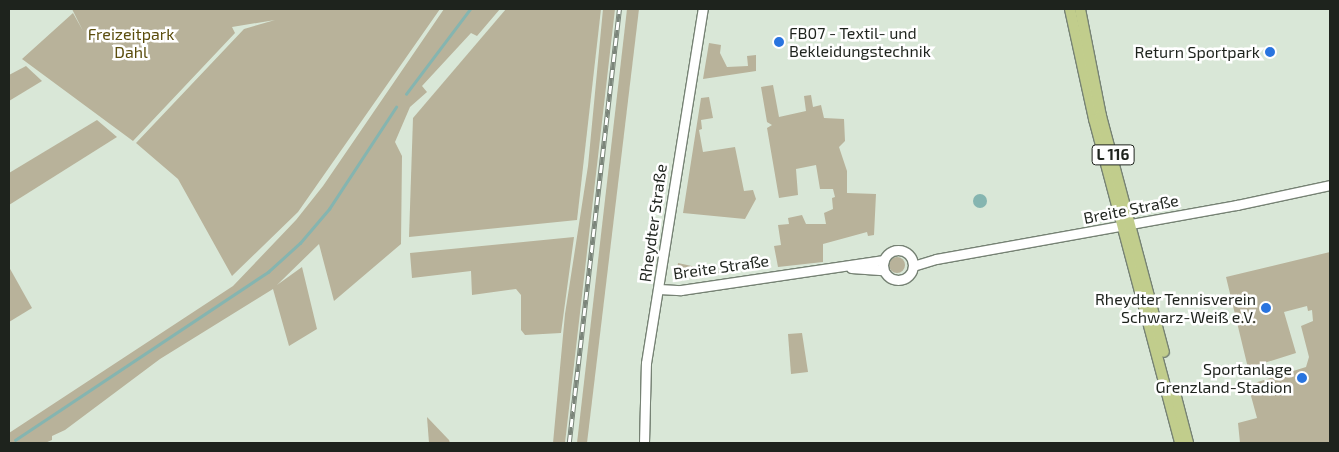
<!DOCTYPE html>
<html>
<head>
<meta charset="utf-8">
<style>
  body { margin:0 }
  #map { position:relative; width:1339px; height:452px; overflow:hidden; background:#d9e7d7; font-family:"Exo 2",sans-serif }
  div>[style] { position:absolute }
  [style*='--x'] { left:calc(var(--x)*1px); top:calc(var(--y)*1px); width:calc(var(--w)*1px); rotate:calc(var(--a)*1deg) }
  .green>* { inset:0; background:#b8b29a }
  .round { border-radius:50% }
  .water>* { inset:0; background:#85b5b0 }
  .stream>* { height:2.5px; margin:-1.25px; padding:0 1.25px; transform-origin:1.25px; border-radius:1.25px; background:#85b5b0 }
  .roads { filter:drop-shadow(1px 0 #768274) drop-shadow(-1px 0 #768274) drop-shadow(0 1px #768274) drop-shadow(0 -1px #768274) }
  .secondary>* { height:9px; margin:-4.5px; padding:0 4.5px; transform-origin:4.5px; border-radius:4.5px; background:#fff }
  .secondary>.ring { margin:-4.5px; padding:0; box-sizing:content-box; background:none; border:9px solid #fff; border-radius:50% }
  .primary>* { height:10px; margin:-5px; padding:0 5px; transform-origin:5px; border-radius:5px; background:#c1cd8c }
  .rail>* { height:4.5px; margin-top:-2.25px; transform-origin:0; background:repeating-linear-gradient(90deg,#fff 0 8px,#7b857a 0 16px); box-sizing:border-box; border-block:1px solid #7b857a }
  .dots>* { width:14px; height:14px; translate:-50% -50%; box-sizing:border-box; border:2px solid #fff; border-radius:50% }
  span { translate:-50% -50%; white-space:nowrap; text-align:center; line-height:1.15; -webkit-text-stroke:5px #fff; paint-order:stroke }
  .shield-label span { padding:1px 4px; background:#fff; border:1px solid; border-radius:4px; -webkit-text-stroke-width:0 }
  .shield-label { font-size:15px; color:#1e231d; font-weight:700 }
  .poi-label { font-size:16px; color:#1e231d }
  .left { translate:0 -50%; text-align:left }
  .right { translate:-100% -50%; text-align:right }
  .park-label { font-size:16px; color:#5b4d0d }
  .street-label { font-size:16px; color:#1e231d }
  .frame { position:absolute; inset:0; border:10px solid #1e231d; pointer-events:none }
</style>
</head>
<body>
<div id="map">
  <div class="green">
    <i style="clip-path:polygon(72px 9px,440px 9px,298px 212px,232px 276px,178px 179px,136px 143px,244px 29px,275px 20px,232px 27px,235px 33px,133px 141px,22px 59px,73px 13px,83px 31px)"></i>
    <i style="clip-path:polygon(444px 9px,500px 9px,477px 36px,471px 33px,422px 86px,427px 92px,410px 107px,395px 142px,402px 156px,401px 244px,334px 301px,319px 244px,277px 285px,302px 267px,317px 329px,289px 346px,273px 289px,160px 359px,65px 430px,52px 436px,52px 440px,45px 443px,9px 443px,9px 433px,233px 286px,296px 220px,323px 186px)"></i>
    <i style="clip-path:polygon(506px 9px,601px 9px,577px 220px,409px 237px,413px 118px)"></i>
    <i style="clip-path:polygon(603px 9px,615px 9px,565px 443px,553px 443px,565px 314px,588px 166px)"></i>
    <i style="clip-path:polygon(627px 9px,639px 9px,587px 443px,577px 443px)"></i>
    <i style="clip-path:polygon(709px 43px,721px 45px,720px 53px,727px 67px,748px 66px,747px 56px,756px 55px,756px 71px,703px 79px)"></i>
    <i style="clip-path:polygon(26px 66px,42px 81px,9px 101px,9px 75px)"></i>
    <i style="clip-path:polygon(773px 85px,779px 117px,806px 111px,804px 96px,811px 95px,813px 107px,821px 105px,824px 118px,844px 119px,845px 141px,839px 147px,847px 171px,847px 193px,876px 194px,874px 235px,868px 236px,867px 232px,823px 244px,823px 262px,778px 267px,774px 246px,781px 245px,778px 225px,789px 224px,788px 218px,802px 215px,806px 224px,826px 224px,824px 213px,833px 209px,832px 198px,835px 197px,833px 189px,820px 189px,816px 165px,796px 169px,798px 195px,779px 198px,767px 128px,772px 125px,767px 122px,761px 87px)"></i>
    <i style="clip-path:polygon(709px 97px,713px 118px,701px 120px,702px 129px,699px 130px,703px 152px,735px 147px,744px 191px,753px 190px,756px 199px,745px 219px,683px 213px,701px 98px)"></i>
    <i style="clip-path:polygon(97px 120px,117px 137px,9px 205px,9px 173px)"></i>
    <i style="clip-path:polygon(574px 237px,561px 333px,525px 335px,521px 330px,521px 295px,516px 289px,472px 295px,471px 271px,412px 278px,410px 253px)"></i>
    <i style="clip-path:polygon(1330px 252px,1330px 443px,1240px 443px,1238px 423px,1257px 418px,1248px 385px,1306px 367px,1309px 357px,1301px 326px,1313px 321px,1312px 310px,1308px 311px,1307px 306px,1284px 312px,1296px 353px,1248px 368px,1226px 277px)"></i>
    <i class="round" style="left:889px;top:257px;width:16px;height:16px"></i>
    <i style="clip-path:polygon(739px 261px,740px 271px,676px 278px,678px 263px,719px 272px,721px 264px)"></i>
    <i style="clip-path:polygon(9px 267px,32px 308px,9px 322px)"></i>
    <i style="clip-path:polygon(802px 333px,808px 372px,791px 374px,788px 334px)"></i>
    <i style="clip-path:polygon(427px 417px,449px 440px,450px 443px,429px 443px)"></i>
  </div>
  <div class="water">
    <i class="round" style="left:973px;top:194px;width:14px;height:14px"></i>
  </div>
  <div class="stream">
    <i style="--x:406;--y:94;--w:106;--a:-53"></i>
    <i style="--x:15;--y:440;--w:304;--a:-33.6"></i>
    <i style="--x:268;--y:272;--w:43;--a:-42.2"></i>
    <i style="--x:300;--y:243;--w:45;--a:-49.5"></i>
    <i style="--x:329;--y:209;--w:122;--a:-56.7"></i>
  </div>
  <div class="roads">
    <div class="secondary">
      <i class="ring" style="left:883px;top:250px;width:21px;height:21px"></i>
      <i style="--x:913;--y:266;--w:24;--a:-17"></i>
      <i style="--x:936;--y:259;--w:306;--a:-10.2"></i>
      <i style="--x:1237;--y:205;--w:95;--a:-12.1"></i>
      <i style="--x:851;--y:268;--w:32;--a:4"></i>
      <i style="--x:659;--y:289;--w:22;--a:3"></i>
      <i style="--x:681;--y:290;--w:205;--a:-8.4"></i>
      <i style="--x:644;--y:443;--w:80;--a:-88.6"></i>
      <i style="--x:646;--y:363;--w:359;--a:-80.9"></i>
    </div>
    <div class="primary">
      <i style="--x:1070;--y:9;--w:113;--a:77.7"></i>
      <i style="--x:1094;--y:119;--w:335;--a:75.1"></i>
      <i style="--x:1080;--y:9;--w:109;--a:78.9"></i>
      <i style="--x:1101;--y:116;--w:244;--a:75.1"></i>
      <i style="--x:1175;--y:393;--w:52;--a:75.4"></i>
    </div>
  </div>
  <div class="rail">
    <i style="--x:569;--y:443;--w:437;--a:-83.4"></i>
  </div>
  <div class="dots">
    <i style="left:779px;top:42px;background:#2874df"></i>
    <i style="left:1270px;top:52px;background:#2874df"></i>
    <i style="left:1266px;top:308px;background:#2874df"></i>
    <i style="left:1302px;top:378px;background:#2874df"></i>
  </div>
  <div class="shield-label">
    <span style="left:1113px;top:155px">L 116</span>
  </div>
  <div class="poi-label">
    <span class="left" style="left:789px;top:42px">FB07 - Textil- und<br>Bekleidungstechnik</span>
    <span class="right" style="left:1260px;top:52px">Return Sportpark</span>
    <span class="right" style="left:1256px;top:308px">Rheydter Tennisverein<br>Schwarz-Weiß e.V.</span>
    <span class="right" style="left:1292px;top:378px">Sportanlage<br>Grenzland-Stadion</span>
  </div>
  <div class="park-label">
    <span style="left:131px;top:43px">Freizeitpark<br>Dahl</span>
  </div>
  <div class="street-label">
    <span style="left:1131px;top:209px;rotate:-11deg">Breite Straße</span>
    <span style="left:653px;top:223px;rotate:-82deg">Rheydter Straße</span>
    <span style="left:721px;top:267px;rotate:-8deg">Breite Straße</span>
  </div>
  <div class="frame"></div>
</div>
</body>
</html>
